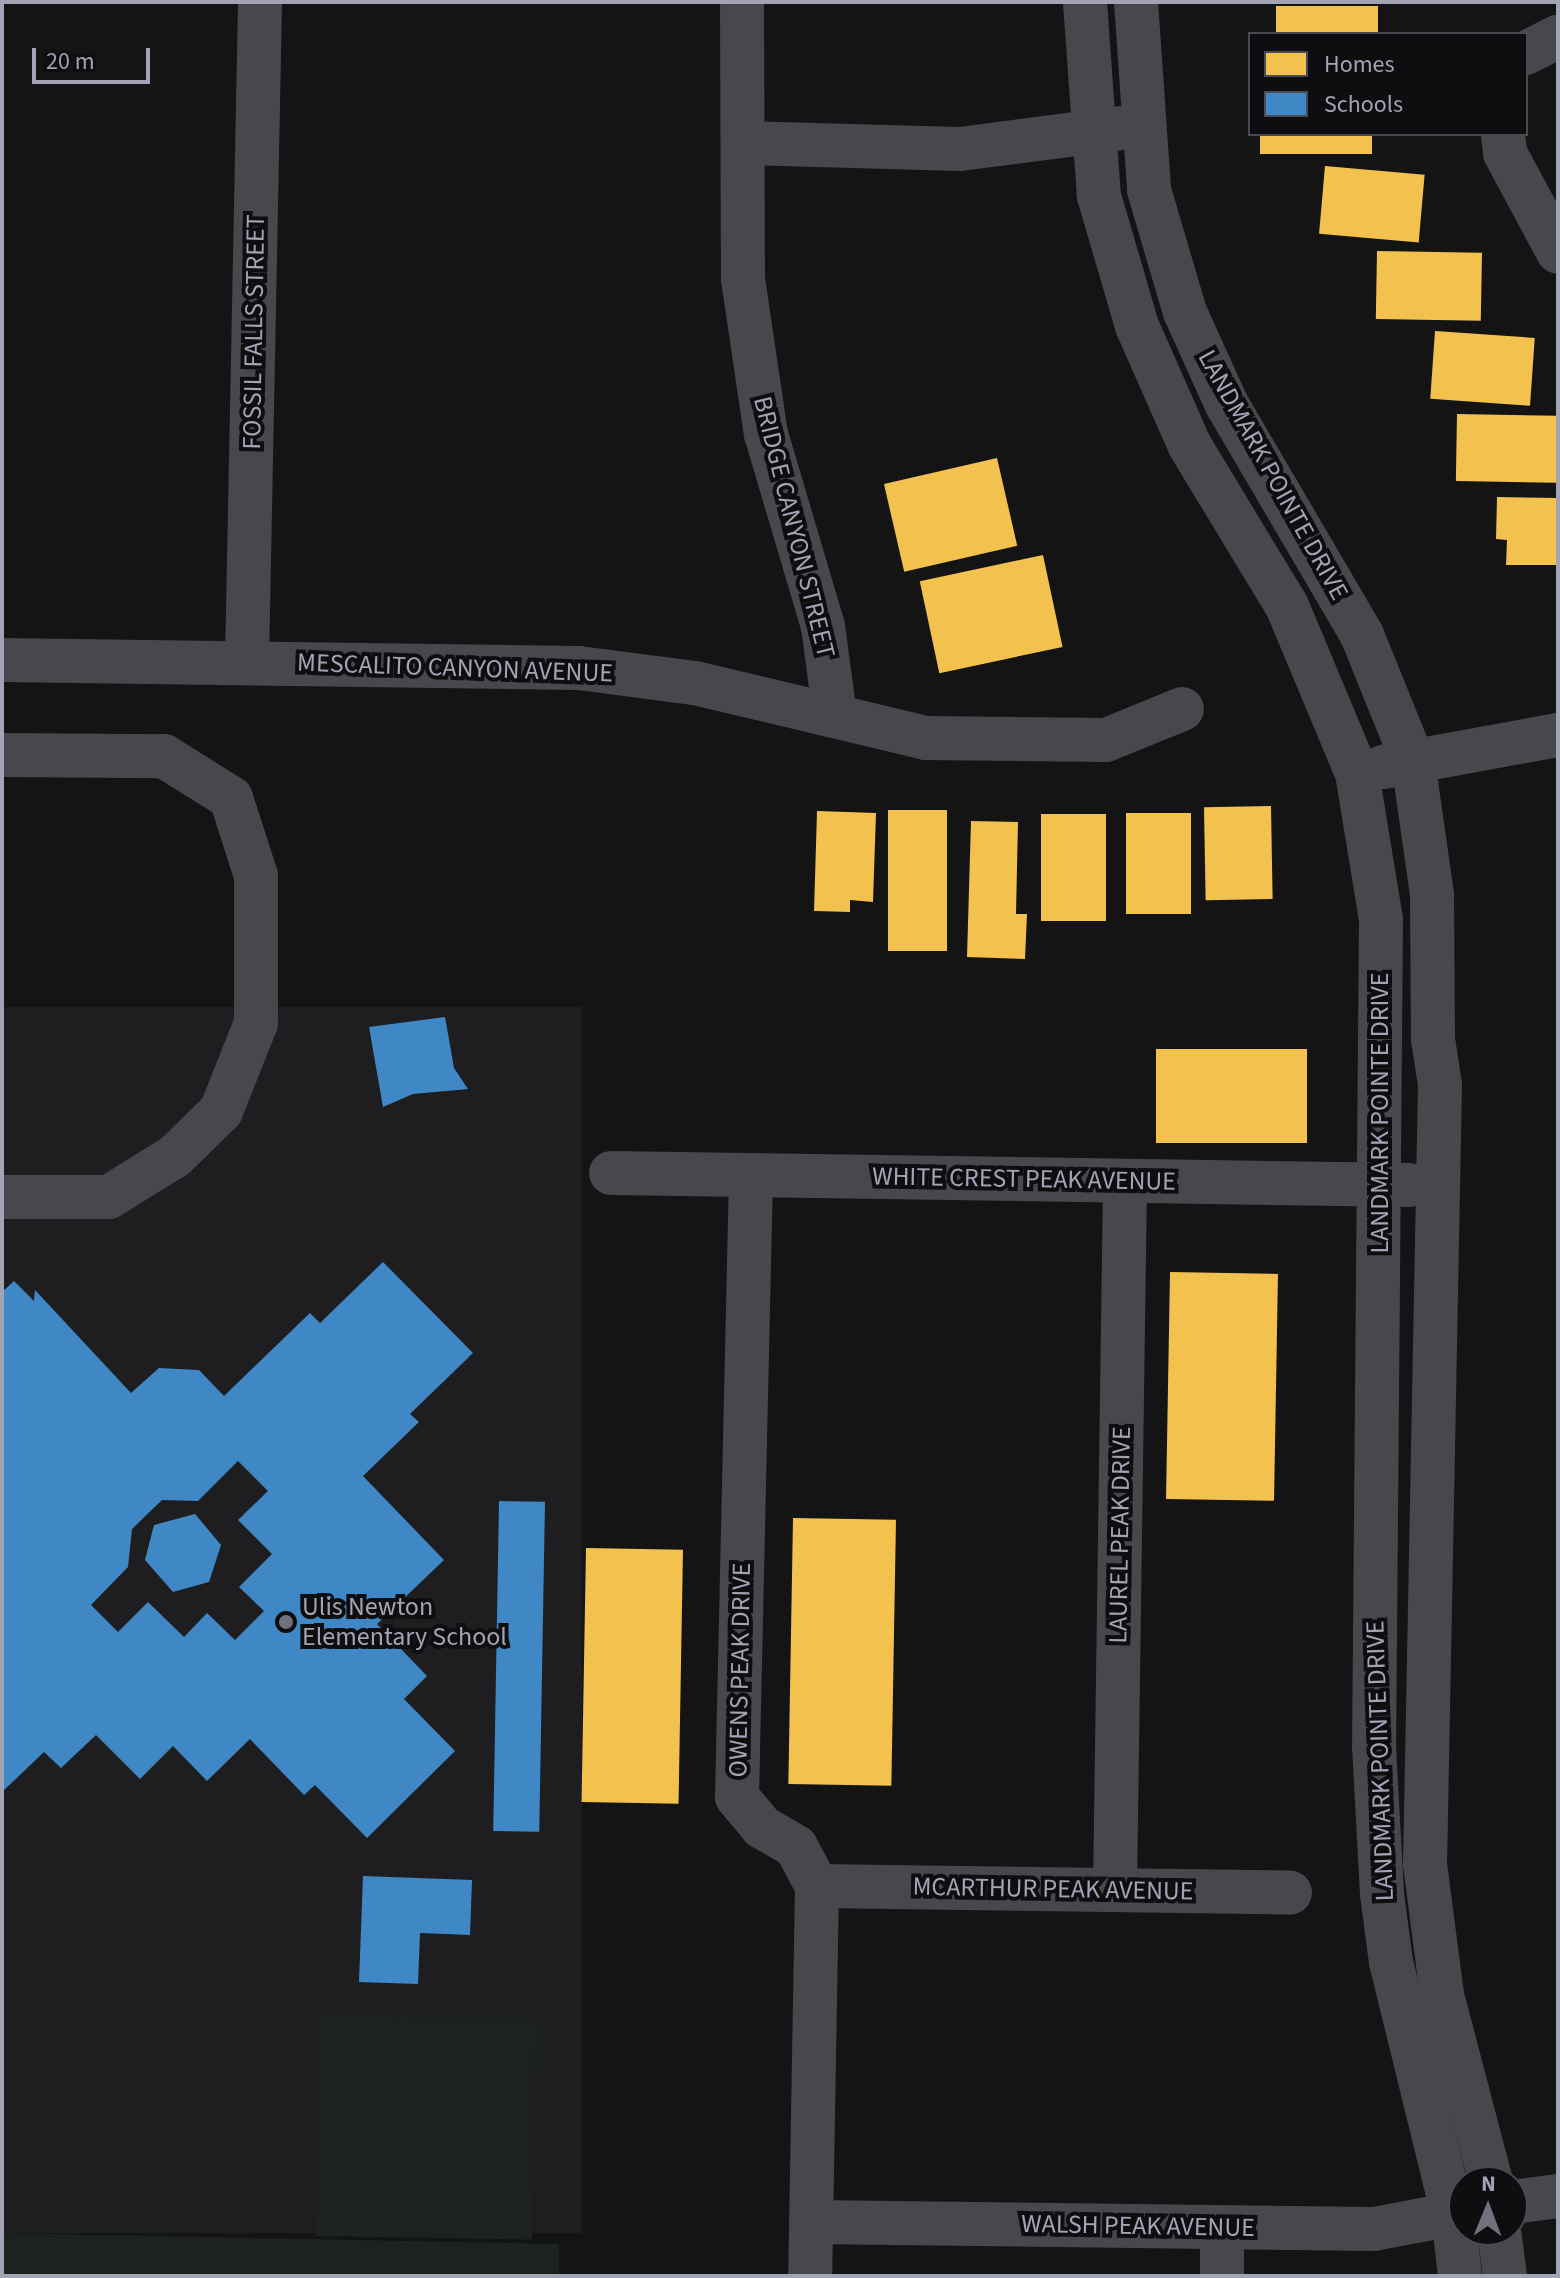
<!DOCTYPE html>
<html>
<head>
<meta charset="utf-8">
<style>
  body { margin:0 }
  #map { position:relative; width:1560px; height:2278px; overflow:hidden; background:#141414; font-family:"Source Sans 3",sans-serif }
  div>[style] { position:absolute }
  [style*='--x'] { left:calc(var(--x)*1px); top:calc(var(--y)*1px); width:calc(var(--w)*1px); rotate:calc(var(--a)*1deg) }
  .built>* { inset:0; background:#1e1e20; transform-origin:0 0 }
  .green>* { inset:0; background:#1c231e; transform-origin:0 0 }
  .homes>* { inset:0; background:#f2c14e; transform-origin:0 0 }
  .schools>* { inset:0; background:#3f88c5; transform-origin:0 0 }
  .minor>* { height:44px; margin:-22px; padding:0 22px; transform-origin:22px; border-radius:22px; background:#48474d }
  .dots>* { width:22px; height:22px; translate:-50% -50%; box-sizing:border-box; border:4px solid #0e0e10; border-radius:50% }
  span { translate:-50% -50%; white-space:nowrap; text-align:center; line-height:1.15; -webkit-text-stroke:8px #0e0e10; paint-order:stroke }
  .street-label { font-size:26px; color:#a3a3b6 }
  .poi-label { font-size:26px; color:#a3a3b6 }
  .left { translate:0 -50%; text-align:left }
  .frame { position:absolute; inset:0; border:4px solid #a3a3b6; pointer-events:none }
  .legend { position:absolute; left:1248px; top:32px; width:280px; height:104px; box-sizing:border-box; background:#0e0e10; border:2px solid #4a4a52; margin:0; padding:10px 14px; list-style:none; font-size:24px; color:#a3a3b6 }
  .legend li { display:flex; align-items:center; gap:16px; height:40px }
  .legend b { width:40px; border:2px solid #4a4a52 }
  .north { position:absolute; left:1448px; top:2166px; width:80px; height:80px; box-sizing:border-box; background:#0e0e10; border:2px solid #4a4a52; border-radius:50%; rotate:1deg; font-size:22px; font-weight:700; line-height:32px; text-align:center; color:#a3a3b6 }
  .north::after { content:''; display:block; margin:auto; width:28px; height:36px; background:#71717d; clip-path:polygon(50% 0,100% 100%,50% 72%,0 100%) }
  .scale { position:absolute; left:32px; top:48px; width:118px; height:36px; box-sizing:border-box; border:4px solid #a3a3b6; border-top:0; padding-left:10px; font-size:24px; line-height:28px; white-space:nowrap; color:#a3a3b6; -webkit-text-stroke:6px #0e0e10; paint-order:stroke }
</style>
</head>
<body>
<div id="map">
  <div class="built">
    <i style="left:2px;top:1007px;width:580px;height:1226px"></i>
  </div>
  <div class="green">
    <i style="left:320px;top:2015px;width:216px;height:221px;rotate:1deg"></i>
    <i style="clip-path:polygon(2px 2233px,559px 2244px,559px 2276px,2px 2276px)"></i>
  </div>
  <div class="homes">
    <i style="left:1276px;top:6px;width:102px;height:28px"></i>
    <i style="left:1260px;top:134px;width:112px;height:20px"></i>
    <i style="left:1325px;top:166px;width:100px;height:68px;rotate:5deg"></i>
    <i style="left:1377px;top:251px;width:105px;height:68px;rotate:1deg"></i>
    <i style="left:1435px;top:331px;width:100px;height:68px;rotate:4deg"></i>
    <i style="left:1457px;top:414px;width:101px;height:67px;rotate:1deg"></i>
    <i style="left:997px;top:458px;width:90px;height:116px;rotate:77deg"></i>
    <i style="clip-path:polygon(1497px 497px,1558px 498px,1558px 565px,1506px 565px,1507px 540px,1496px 539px)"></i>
    <i style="left:1043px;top:555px;width:94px;height:126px;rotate:78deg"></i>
    <i style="left:1271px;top:806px;width:93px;height:67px;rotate:89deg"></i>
    <i style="left:888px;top:810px;width:59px;height:141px"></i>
    <i style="clip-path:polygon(817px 811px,876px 813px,873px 902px,850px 900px,850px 912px,814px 911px)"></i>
    <i style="left:1191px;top:813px;width:101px;height:65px;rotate:90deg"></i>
    <i style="left:1041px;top:814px;width:65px;height:107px"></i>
    <i style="clip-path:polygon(971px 821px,1018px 822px,1016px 914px,1027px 914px,1025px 959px,967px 957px)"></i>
    <i style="left:1156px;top:1049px;width:151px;height:94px"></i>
    <i style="left:1170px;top:1272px;width:108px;height:227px;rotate:1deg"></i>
    <i style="left:793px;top:1518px;width:103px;height:266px;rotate:1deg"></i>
    <i style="left:586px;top:1548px;width:97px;height:254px;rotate:1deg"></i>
  </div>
  <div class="schools">
    <i style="clip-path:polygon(445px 1017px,454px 1068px,468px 1089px,413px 1094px,383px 1107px,369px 1027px)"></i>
    <i style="clip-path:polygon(evenodd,383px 1262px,473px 1353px,410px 1414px,419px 1422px,363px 1476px,444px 1560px,377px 1624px,427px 1676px,404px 1699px,455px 1751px,367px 1838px,315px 1785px,304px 1795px,250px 1739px,207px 1781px,173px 1746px,140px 1779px,96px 1735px,61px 1768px,44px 1752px,2px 1792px,2px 1292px,14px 1281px,34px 1301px,35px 1290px,131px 1393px,159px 1368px,199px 1370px,224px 1396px,310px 1313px,320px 1323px,383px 1262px,238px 1461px,268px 1491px,238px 1520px,272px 1554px,239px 1587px,264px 1611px,235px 1640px,207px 1613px,184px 1637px,148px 1602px,118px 1632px,91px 1605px,128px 1567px,132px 1529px,162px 1500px,198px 1501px,238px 1461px)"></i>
    <i style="left:499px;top:1501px;width:46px;height:330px;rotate:1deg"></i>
    <i style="clip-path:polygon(195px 1514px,221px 1545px,209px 1582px,173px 1592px,145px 1560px,154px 1525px)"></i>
    <i style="clip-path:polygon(363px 1876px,472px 1880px,470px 1935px,420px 1933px,418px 1984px,359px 1982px)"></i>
  </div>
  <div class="minor">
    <i style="--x:742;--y:2;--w:277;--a:89.8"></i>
    <i style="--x:743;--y:279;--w:157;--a:81.6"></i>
    <i style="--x:766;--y:434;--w:200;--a:73.5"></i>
    <i style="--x:823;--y:626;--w:91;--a:82.4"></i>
    <i style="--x:1085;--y:2;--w:195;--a:85.9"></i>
    <i style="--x:1099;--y:196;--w:135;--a:73.7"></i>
    <i style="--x:1137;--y:326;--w:131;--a:66.2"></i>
    <i style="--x:1190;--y:446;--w:187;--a:58.8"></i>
    <i style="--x:1287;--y:606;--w:181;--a:67.3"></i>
    <i style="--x:1357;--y:773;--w:148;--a:80.7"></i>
    <i style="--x:1381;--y:919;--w:827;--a:90.48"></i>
    <i style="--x:1374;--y:1746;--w:148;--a:86.9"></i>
    <i style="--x:1382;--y:1894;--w:69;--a:82.5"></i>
    <i style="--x:1391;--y:1962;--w:260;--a:76.2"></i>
    <i style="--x:1453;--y:2214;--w:62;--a:83.6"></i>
    <i style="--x:1136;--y:2;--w:188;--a:86"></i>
    <i style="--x:1149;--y:190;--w:127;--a:73.6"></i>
    <i style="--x:1185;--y:312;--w:100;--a:65.7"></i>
    <i style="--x:1226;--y:403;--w:269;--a:59.6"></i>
    <i style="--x:1362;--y:635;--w:136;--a:68"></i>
    <i style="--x:1413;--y:761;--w:135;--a:81.9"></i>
    <i style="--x:1432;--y:895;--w:144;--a:89.6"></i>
    <i style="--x:1433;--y:1039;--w:47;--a:81.3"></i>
    <i style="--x:1440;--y:1085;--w:779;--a:91.1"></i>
    <i style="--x:1425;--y:1864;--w:132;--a:82.6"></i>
    <i style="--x:1442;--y:1995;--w:193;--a:75.3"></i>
    <i style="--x:1526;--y:53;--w:36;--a:-27"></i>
    <i style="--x:1503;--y:134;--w:19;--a:84"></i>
    <i style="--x:1505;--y:153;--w:112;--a:61.8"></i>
    <i style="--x:743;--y:143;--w:217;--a:1.6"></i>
    <i style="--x:960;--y:149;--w:162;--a:-7.4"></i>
    <i style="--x:2;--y:660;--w:577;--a:0.79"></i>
    <i style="--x:579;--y:668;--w:117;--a:7.4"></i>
    <i style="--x:695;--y:683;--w:236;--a:13.4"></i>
    <i style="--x:925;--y:738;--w:181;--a:0.6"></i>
    <i style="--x:1106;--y:740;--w:82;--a:-22.2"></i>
    <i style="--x:247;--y:662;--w:660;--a:-88.87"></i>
    <i style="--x:2;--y:755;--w:162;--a:0.4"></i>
    <i style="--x:164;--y:756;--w:79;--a:32.1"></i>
    <i style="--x:231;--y:798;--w:82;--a:72.2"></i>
    <i style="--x:256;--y:876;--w:147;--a:90"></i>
    <i style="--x:256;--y:1023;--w:95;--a:111.7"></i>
    <i style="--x:221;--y:1111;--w:64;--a:135.6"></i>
    <i style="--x:175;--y:1156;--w:78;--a:148.2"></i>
    <i style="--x:109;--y:1197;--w:107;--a:180"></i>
    <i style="--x:1383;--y:767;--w:178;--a:-10.4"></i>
    <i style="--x:611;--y:1173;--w:798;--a:0.86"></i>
    <i style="--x:751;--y:1175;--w:622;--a:91.29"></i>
    <i style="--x:737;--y:1797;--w:39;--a:50"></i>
    <i style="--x:762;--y:1827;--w:39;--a:30"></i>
    <i style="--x:796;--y:1847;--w:44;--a:61.7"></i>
    <i style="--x:817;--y:1886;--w:390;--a:91"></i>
    <i style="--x:817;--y:1886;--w:473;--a:0.8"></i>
    <i style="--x:1115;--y:1890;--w:709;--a:-89.19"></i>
    <i style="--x:1512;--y:2202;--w:46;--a:-7.4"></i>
    <i style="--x:811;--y:2222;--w:563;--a:0.71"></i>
    <i style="--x:1374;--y:2229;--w:92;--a:-10.7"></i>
    <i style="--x:1499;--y:2230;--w:46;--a:82.6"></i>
    <i style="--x:1222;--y:2276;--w:49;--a:-90"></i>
  </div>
  <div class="dots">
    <i style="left:286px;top:1622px;background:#71717d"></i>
  </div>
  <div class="street-label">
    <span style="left:254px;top:332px;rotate:-89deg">FOSSIL FALLS STREET</span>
    <span style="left:1273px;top:475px;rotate:61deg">LANDMARK POINTE DRIVE</span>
    <span style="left:794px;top:527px;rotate:76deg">BRIDGE CANYON STREET</span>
    <span style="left:455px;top:668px;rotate:2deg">MESCALITO CANYON AVENUE</span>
    <span style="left:1380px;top:1113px;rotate:-90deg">LANDMARK POINTE DRIVE</span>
    <span style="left:1024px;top:1179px;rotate:1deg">WHITE CREST PEAK AVENUE</span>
    <span style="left:1120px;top:1535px;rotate:-89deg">LAUREL PEAK DRIVE</span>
    <span style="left:740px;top:1670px;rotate:-89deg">OWENS PEAK DRIVE</span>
    <span style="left:1380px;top:1761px;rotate:-92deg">LANDMARK POINTE DRIVE</span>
    <span style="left:1053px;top:1889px;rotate:1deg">MCARTHUR PEAK AVENUE</span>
    <span style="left:1138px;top:2226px;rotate:1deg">WALSH PEAK AVENUE</span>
  </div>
  <div class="poi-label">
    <span class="left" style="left:302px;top:1622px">Ulis Newton<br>Elementary School</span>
  </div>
  <div class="frame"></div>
  <ul class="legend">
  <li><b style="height:22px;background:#f2c14e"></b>Homes</li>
  <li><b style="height:22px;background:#3f88c5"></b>Schools</li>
  </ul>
  <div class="north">N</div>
  <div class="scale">20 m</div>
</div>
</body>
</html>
